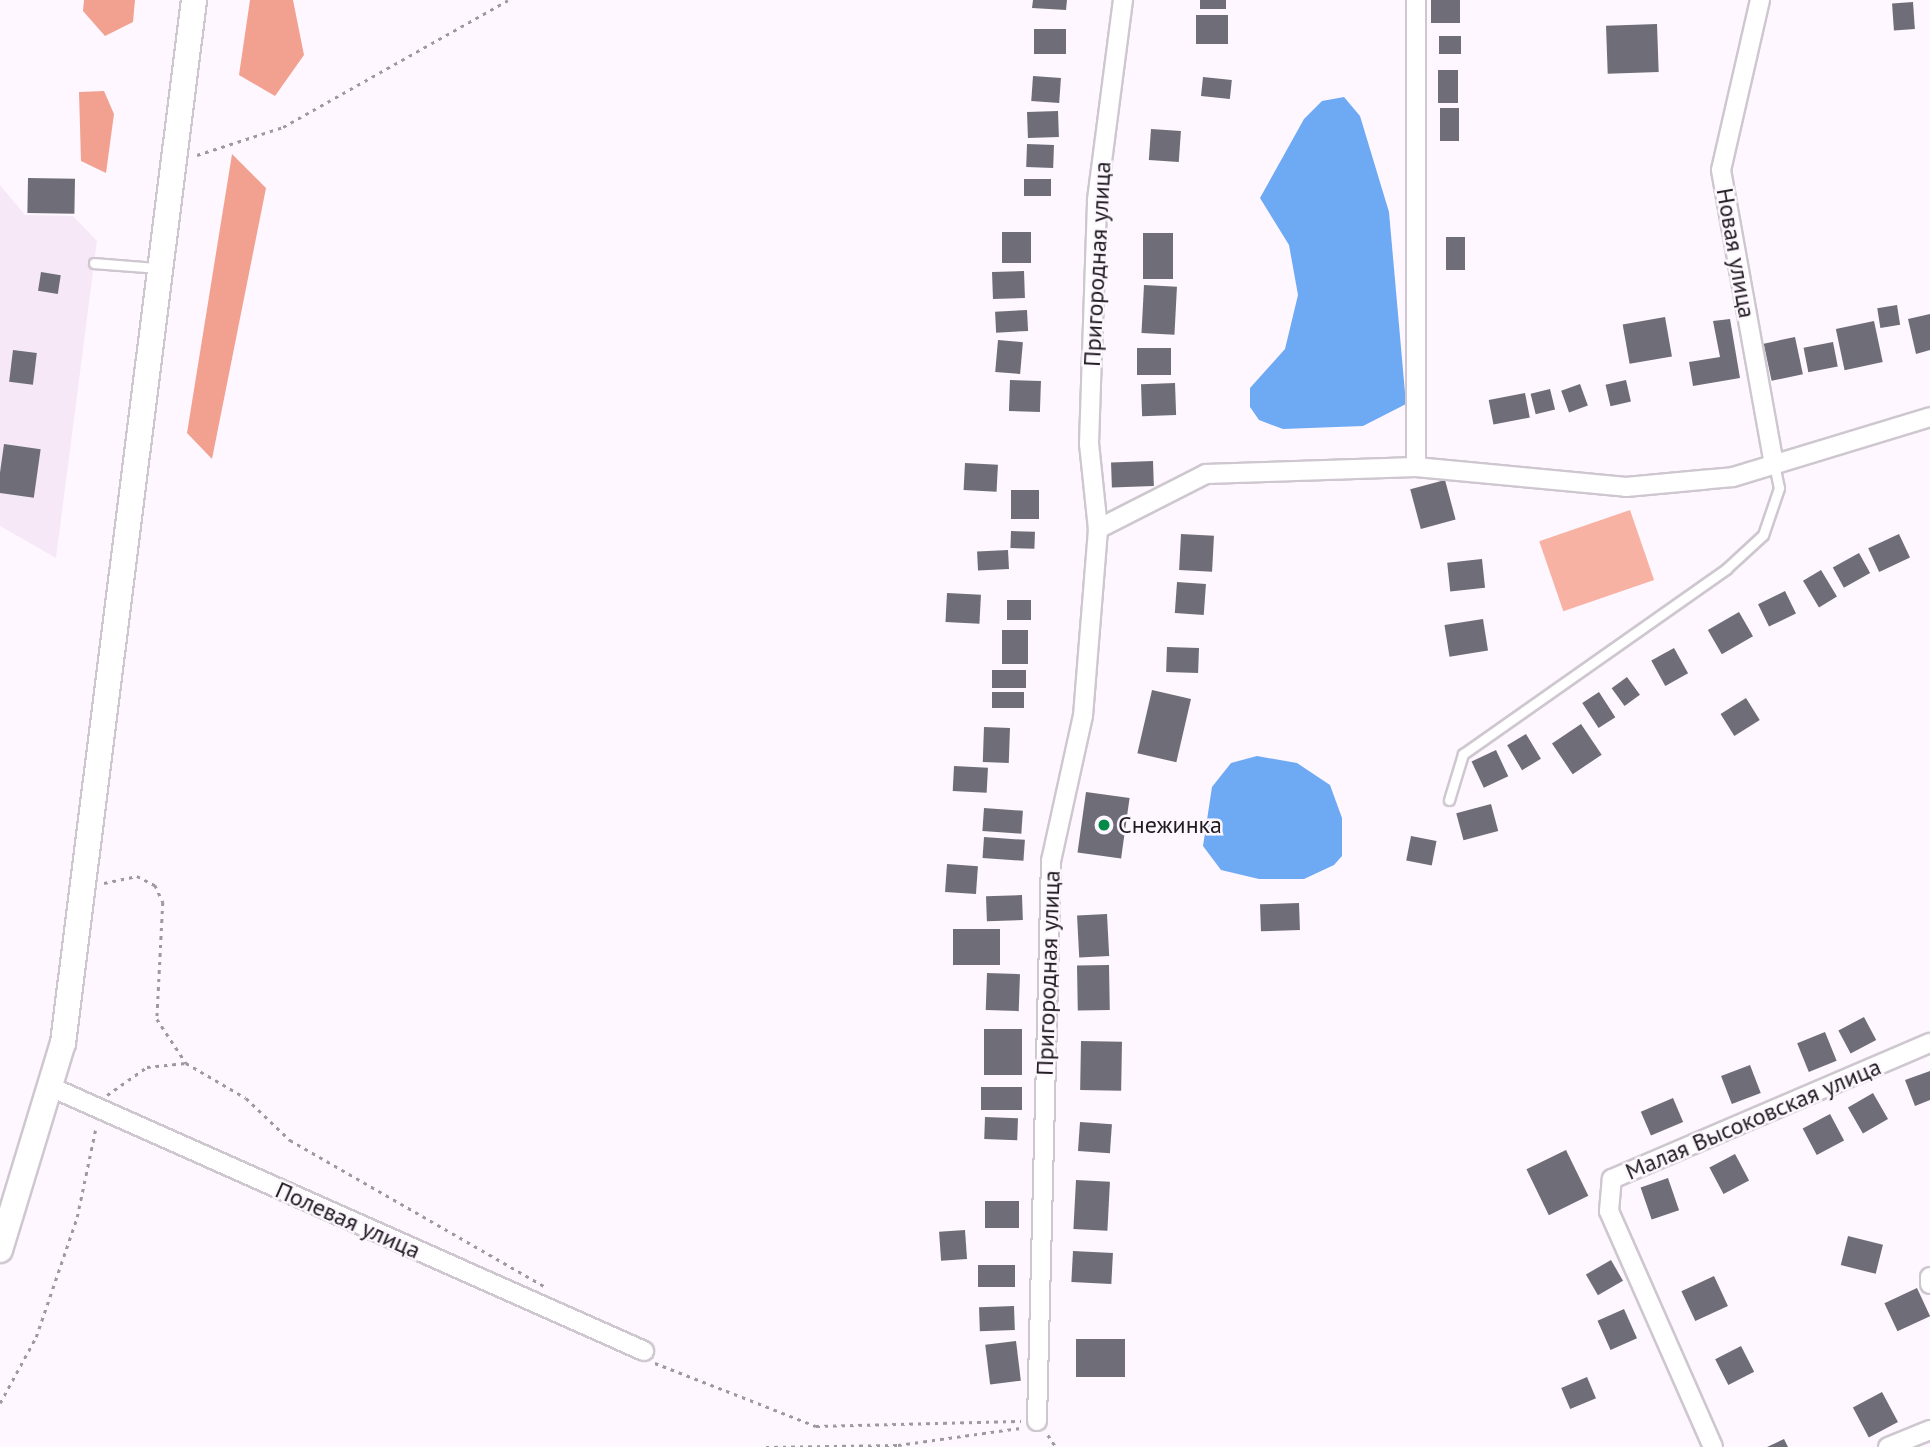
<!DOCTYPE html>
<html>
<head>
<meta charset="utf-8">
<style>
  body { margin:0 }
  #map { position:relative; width:1930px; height:1447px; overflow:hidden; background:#fef7ff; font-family:"PT Sans",sans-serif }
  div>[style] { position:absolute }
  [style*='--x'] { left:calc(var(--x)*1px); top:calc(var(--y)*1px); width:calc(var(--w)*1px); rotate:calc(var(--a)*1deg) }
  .built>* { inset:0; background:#f6e8f7 }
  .green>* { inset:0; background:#f8b2a3; transform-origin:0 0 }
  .forest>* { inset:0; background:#f2a190 }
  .water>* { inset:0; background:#6ea9f4 }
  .building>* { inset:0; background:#6f6e78; transform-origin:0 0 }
  .path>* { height:2.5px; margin-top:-1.25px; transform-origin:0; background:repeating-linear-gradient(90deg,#9e999f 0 3.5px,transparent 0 8.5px) }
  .roads { filter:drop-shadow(2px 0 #cfc7d0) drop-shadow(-2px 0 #cfc7d0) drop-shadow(0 2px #cfc7d0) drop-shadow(0 -2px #cfc7d0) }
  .lane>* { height:9px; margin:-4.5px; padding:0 4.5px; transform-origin:4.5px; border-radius:4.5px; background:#fff }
  .street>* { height:18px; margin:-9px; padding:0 9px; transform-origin:9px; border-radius:9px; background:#fff }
  .secondary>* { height:24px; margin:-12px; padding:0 12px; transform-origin:12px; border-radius:12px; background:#fff }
  .dots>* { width:19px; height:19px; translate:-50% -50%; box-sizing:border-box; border:4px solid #fef7ff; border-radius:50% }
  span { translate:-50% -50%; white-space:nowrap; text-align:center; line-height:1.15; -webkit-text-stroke:5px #fef7ff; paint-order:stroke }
  .street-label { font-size:24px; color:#1f1c20 }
  .poi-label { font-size:24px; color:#1f1c20 }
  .left { translate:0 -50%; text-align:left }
</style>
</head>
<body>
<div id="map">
  <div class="built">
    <i style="clip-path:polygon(0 185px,25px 215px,73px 216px,97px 241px,56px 558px,0 526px)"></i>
  </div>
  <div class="green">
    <i style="left:1630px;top:510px;width:74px;height:96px;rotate:71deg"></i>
  </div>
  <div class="forest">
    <i style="clip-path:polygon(84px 0,135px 0,133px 22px,105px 36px,83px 11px)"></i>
    <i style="clip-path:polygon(250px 0,293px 0,304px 55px,275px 96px,239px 75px)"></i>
    <i style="clip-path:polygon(104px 91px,114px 114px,106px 173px,81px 161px,79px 92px)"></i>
    <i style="clip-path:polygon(232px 154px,266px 188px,212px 459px,187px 433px)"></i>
  </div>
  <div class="water">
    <i style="clip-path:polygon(1344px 97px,1360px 116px,1389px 212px,1406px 404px,1363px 426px,1283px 429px,1259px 420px,1250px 407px,1250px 388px,1285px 349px,1298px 295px,1289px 245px,1260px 198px,1304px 119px,1322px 101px)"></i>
    <i style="clip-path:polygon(1257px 756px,1297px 763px,1330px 785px,1342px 818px,1342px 856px,1334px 865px,1304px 879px,1259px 879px,1221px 870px,1203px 846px,1212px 787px,1231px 763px)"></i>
  </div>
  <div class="building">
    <i style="clip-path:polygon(1033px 0,1067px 0,1066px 10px,1032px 8px)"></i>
    <i style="left:1200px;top:0;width:26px;height:9px"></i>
    <i style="left:1431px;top:0;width:29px;height:23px"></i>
    <i style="left:1913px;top:2px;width:27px;height:21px;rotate:86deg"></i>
    <i style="left:1196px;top:15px;width:32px;height:29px"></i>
    <i style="left:1657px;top:24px;width:48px;height:51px;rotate:88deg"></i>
    <i style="left:1034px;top:29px;width:32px;height:25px"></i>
    <i style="left:1461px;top:36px;width:18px;height:22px;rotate:90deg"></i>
    <i style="left:1438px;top:70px;width:20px;height:33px"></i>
    <i style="left:1033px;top:76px;width:28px;height:25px;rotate:4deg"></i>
    <i style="left:1203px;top:77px;width:29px;height:19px;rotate:6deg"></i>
    <i style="left:1440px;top:108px;width:19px;height:33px"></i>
    <i style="left:1058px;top:111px;width:26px;height:31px;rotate:88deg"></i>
    <i style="left:1151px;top:129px;width:30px;height:31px;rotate:4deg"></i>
    <i style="left:1027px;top:144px;width:27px;height:23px;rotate:2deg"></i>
    <i style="left:28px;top:178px;width:47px;height:35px;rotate:1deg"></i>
    <i style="left:1024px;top:179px;width:27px;height:17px"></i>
    <i style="left:1002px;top:232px;width:29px;height:31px"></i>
    <i style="left:1143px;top:233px;width:30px;height:46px"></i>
    <i style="left:1446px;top:237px;width:19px;height:33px"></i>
    <i style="left:1024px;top:271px;width:27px;height:32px;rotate:88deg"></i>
    <i style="left:41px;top:272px;width:20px;height:19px;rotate:9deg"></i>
    <i style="left:1144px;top:285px;width:33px;height:48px;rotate:3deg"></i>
    <i style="left:1897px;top:305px;width:20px;height:20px;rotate:81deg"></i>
    <i style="left:1027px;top:310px;width:21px;height:32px;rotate:87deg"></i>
    <i style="clip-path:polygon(1930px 314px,1930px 350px,1916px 354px,1908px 319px)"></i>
    <i style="left:1665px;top:317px;width:40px;height:43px;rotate:80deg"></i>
    <i style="clip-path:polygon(1730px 319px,1740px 378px,1693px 386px,1689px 362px,1720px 357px,1713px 321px)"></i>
    <i style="left:1874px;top:321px;width:42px;height:39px;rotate:78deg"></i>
    <i style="left:1795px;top:337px;width:38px;height:32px;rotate:78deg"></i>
    <i style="left:998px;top:340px;width:25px;height:32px;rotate:5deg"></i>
    <i style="left:1833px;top:342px;width:25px;height:30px;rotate:79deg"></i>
    <i style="left:1137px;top:348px;width:34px;height:27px"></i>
    <i style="left:13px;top:350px;width:24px;height:32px;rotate:7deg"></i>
    <i style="left:1010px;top:380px;width:31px;height:31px;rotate:2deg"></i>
    <i style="left:1626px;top:380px;width:22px;height:21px;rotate:77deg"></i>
    <i style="left:1175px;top:383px;width:32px;height:34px;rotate:88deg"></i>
    <i style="left:1580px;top:384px;width:23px;height:20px;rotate:70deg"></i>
    <i style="left:1550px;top:389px;width:21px;height:20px;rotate:76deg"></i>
    <i style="left:1525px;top:393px;width:25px;height:37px;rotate:79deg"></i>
    <i style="left:4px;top:444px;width:37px;height:49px;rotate:8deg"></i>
    <i style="left:1153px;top:461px;width:25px;height:42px;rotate:88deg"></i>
    <i style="left:965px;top:463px;width:33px;height:27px;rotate:3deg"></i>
    <i style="left:1445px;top:480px;width:41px;height:36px;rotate:75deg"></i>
    <i style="left:1011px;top:490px;width:28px;height:29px"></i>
    <i style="left:1011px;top:531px;width:24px;height:17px;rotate:2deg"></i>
    <i style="left:1181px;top:534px;width:33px;height:36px;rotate:3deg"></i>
    <i style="left:1899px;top:534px;width:26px;height:34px;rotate:65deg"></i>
    <i style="left:1008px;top:550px;width:19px;height:31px;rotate:87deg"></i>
    <i style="left:1859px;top:553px;width:23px;height:30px;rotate:61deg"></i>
    <i style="left:1482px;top:559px;width:29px;height:35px;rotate:84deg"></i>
    <i style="left:1821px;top:570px;width:31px;height:21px;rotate:59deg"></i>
    <i style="left:1177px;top:582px;width:29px;height:31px;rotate:4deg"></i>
    <i style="left:1785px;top:591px;width:25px;height:30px;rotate:64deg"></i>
    <i style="left:947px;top:593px;width:34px;height:29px;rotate:3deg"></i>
    <i style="left:1007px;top:600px;width:24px;height:20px"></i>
    <i style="left:1739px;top:612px;width:28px;height:36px;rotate:60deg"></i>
    <i style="left:1483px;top:619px;width:32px;height:39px;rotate:81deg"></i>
    <i style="left:1002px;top:630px;width:26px;height:34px"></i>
    <i style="left:1167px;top:647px;width:32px;height:25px;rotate:2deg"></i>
    <i style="left:1674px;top:648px;width:29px;height:26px;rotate:61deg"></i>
    <i style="left:992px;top:670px;width:34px;height:18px"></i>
    <i style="left:1627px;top:677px;width:22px;height:19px;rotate:54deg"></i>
    <i style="left:1152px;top:690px;width:40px;height:65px;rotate:13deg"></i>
    <i style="left:992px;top:692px;width:32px;height:16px"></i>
    <i style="left:1599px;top:692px;width:30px;height:20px;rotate:57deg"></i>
    <i style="left:1746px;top:698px;width:26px;height:30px;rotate:58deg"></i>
    <i style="left:1581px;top:724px;width:37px;height:35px;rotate:56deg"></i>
    <i style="left:984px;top:727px;width:26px;height:35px;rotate:2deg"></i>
    <i style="left:1526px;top:734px;width:29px;height:22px;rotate:59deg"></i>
    <i style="left:1496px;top:750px;width:29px;height:27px;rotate:65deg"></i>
    <i style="left:954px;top:766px;width:34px;height:25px;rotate:3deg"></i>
    <i style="left:1086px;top:792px;width:44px;height:61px;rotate:8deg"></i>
    <i style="left:1491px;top:804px;width:28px;height:36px;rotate:75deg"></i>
    <i style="left:984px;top:808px;width:39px;height:23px;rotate:4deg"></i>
    <i style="left:1411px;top:836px;width:26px;height:25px;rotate:11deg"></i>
    <i style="left:984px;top:837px;width:41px;height:21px;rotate:4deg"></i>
    <i style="left:947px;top:864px;width:31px;height:28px;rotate:4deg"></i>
    <i style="left:1022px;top:895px;width:25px;height:36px;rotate:88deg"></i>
    <i style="left:1299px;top:903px;width:27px;height:39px;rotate:88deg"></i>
    <i style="left:1107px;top:914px;width:42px;height:30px;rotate:87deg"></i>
    <i style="left:953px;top:929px;width:47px;height:36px"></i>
    <i style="left:1109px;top:965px;width:45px;height:32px;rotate:89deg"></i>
    <i style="left:987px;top:973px;width:33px;height:37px;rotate:2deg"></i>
    <i style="left:1864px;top:1017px;width:26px;height:29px;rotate:62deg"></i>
    <i style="left:984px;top:1029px;width:38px;height:46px"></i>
    <i style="left:1825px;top:1032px;width:31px;height:30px;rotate:68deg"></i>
    <i style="left:1081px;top:1041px;width:41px;height:49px;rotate:1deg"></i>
    <i style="left:1750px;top:1065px;width:30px;height:31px;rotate:69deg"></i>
    <i style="clip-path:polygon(1930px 1071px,1930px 1100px,1915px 1106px,1905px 1080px)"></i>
    <i style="left:981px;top:1087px;width:41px;height:23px"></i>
    <i style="left:1873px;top:1093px;width:30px;height:29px;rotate:60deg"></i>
    <i style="left:1673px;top:1098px;width:26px;height:35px;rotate:67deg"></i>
    <i style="left:1830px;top:1114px;width:30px;height:31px;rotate:62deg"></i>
    <i style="left:985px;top:1117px;width:33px;height:22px;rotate:2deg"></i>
    <i style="left:1080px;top:1122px;width:32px;height:29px;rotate:4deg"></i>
    <i style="left:1566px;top:1150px;width:51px;height:44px;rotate:64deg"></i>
    <i style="left:1735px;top:1154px;width:30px;height:29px;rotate:62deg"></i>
    <i style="left:1668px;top:1178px;width:34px;height:29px;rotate:71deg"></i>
    <i style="left:1076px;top:1180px;width:34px;height:49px;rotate:3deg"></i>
    <i style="left:985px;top:1201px;width:34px;height:27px"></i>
    <i style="left:965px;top:1230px;width:29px;height:26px;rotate:86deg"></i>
    <i style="left:1848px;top:1236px;width:36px;height:30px;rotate:14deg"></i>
    <i style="left:1073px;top:1251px;width:40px;height:31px;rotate:3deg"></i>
    <i style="left:1611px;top:1260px;width:24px;height:29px;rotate:60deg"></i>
    <i style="left:978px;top:1265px;width:37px;height:22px"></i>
    <i style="left:1714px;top:1276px;width:33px;height:36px;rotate:65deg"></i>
    <i style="left:1917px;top:1288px;width:31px;height:36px;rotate:65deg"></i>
    <i style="left:1014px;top:1306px;width:24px;height:35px;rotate:88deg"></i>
    <i style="left:1624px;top:1309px;width:32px;height:29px;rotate:66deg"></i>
    <i style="left:1125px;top:1339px;width:38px;height:49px;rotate:90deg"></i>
    <i style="left:1016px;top:1341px;width:40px;height:31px;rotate:83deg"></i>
    <i style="left:1741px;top:1346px;width:29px;height:29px;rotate:63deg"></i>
    <i style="left:1587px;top:1377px;width:23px;height:28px;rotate:67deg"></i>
    <i style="left:1882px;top:1392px;width:34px;height:33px;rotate:62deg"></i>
    <i style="clip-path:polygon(1784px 1439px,1788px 1447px,1767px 1447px)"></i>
  </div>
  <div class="path">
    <i style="--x:197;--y:155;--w:90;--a:-18"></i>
    <i style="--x:283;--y:127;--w:258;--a:-29.4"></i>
    <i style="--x:104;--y:883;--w:34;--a:-12"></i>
    <i style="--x:137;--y:876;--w:20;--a:27"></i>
    <i style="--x:155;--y:885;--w:19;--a:65"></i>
    <i style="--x:163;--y:902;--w:117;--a:92.9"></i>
    <i style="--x:157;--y:1019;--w:53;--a:56.6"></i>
    <i style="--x:186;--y:1063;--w:69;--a:30.3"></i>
    <i style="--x:246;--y:1098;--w:61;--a:43.7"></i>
    <i style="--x:290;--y:1140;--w:297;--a:29.9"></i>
    <i style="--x:107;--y:1095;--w:49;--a:-35"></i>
    <i style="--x:147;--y:1067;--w:39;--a:-6"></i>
    <i style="--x:655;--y:1363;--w:173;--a:21.4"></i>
    <i style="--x:816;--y:1426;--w:205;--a:-1.4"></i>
    <i style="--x:0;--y:1403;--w:75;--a:-61.4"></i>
    <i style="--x:36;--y:1337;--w:127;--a:-71.1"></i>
    <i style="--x:77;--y:1217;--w:92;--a:-78.1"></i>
    <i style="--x:1048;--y:1435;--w:14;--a:56"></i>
    <i style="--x:766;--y:1447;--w:132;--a:-0.9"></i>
    <i style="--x:898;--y:1445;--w:124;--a:-7.9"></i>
  </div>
  <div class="roads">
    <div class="lane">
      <i style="--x:94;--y:263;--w:64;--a:4.5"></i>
      <i style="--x:1449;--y:800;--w:48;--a:-73.1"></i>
      <i style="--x:1463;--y:754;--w:322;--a:-35.1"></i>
      <i style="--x:1726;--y:569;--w:50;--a:-42.6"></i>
      <i style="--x:1763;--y:535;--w:50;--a:-71.2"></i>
      <i style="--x:1779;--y:488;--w:24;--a:-102"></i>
    </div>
    <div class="street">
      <i style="--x:1416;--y:0;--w:467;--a:90"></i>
      <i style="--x:1760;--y:0;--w:174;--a:102.9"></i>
      <i style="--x:1721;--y:170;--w:300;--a:79.8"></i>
      <i style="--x:1098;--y:529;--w:121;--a:-27"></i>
      <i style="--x:1206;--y:474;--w:210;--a:-1.9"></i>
      <i style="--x:1416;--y:467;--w:211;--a:5.4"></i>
      <i style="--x:1626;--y:487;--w:107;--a:-5.3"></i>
      <i style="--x:1733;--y:477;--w:206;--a:-16.9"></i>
      <i style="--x:53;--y:1088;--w:647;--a:23.99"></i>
      <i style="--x:1930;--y:1277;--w:7;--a:90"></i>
      <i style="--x:1037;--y:1421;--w:560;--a:-88.57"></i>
      <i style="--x:1051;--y:861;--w:148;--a:-77.6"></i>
      <i style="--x:1083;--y:716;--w:188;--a:-85.4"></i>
      <i style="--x:1098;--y:529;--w:85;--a:-96"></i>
      <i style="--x:1089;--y:444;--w:244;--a:-88.1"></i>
      <i style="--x:1097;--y:200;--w:202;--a:-82.6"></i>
      <i style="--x:1713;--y:1447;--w:258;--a:-113.8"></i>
      <i style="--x:1609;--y:1211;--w:32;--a:-85"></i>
      <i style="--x:1612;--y:1179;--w:346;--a:-23.2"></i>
      <i style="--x:1888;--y:1447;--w:45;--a:-22"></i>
    </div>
    <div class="secondary">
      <i style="--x:0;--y:1250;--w:216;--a:-73.1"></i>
      <i style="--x:63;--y:1043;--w:1051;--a:-82.84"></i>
    </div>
  </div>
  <div class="dots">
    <i style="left:1104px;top:825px;background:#028b48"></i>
  </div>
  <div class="street-label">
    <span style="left:1736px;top:253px;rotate:80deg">Новая улица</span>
    <span style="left:1097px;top:264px;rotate:-87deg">Пригородная улица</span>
    <span style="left:1048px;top:973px;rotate:-88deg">Пригородная улица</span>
    <span style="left:1753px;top:1119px;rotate:-23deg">Малая Высоковская улица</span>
    <span style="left:348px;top:1220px;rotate:24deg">Полевая улица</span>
  </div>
  <div class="poi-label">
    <span class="left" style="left:1118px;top:825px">Снежинка</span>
  </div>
</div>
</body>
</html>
